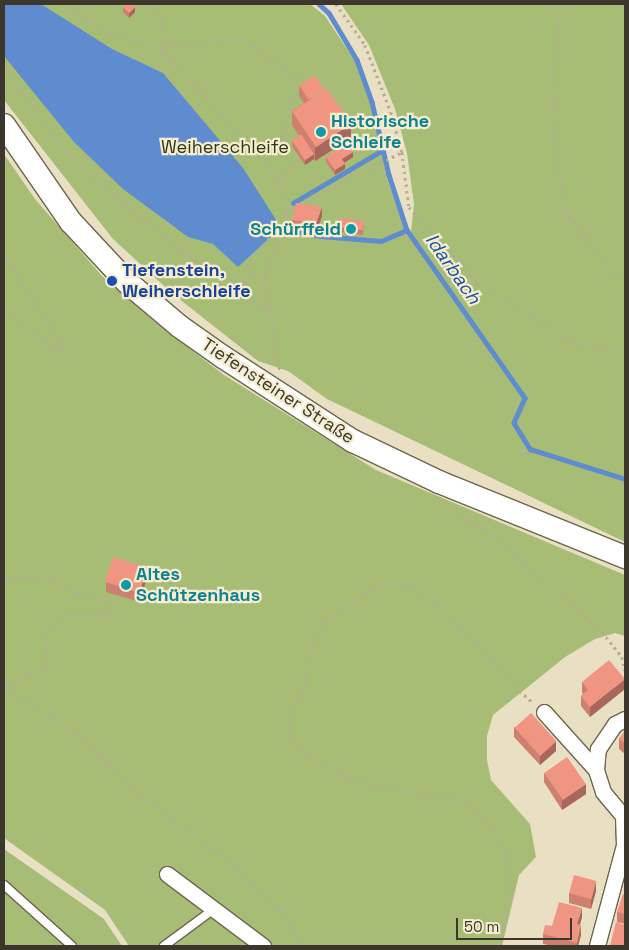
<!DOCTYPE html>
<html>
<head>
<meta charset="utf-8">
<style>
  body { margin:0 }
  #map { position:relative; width:629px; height:950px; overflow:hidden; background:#e9dfc3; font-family:"Space Grotesk",sans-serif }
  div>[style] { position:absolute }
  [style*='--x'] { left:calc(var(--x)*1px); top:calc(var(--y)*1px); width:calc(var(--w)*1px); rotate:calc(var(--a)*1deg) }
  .green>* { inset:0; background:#a7bd76 }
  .water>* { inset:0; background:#5f8bcf }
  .stream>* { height:4.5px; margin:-2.25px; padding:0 2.25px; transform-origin:2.25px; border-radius:2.25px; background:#5f8bcf }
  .path>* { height:2.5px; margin-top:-1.25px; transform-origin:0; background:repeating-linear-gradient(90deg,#b4ac95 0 2.5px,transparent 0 6.5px) }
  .roads { filter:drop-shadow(1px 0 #6e654d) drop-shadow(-1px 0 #6e654d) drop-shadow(0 1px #6e654d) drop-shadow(0 -1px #6e654d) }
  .service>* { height:8px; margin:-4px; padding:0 4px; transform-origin:4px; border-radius:4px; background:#fff }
  .minor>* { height:15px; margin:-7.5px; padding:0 7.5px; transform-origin:7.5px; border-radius:7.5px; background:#fff }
  .primary>* { height:22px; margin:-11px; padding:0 11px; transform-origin:11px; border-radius:11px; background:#fff }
  .wall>* { inset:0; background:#ce8070 }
  .shaded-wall>* { inset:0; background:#a7685b }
  .building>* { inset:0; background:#ef9582; transform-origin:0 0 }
  .dots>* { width:14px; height:14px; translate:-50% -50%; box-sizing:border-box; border:2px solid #f6ecd0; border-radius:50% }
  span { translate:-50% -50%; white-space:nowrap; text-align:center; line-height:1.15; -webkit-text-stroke:4.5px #f6ecd0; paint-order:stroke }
  .culture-label { font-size:18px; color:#0d838f; font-weight:700 }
  .left { translate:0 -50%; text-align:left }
  .right { translate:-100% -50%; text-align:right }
  .park-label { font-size:18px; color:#2e3815 }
  .transit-label { font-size:18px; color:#164399; font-weight:700 }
  .street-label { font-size:18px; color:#3b372c }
  .water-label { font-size:19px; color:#1a51a3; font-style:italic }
  .frame { position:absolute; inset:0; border:5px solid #3b372c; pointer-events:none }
  .scale { position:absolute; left:456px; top:918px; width:116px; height:22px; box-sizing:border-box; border:2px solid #3b372c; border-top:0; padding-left:6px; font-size:15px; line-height:18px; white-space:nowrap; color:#3b372c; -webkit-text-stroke:4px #f6ecd0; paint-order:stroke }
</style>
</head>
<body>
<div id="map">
  <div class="green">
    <i style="clip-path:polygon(4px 4px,310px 4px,325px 16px,355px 61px,371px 103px,387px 178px,407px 235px,411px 232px,414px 204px,407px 153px,395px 109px,369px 45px,341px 4px,625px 4px,625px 542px,327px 399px,288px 371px,258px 361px,173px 294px,113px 239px,4px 100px)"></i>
    <i style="clip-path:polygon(4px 154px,35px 199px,102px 276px,155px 322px,224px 375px,376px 470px,625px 575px,625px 636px,615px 633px,595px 639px,565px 657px,493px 715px,487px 736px,487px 760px,491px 780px,530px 824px,536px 857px,519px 875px,502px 946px,129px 946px,105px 910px,4px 838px)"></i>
    <i style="clip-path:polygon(4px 849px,104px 919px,122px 946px,4px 946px)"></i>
  </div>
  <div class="water">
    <i style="clip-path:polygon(4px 4px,41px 4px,112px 49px,163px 73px,243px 168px,280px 226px,276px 232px,238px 267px,213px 244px,188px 237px,123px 189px,74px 142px,4px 56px)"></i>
  </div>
  <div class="stream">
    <i style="--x:319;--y:4;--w:13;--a:42"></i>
    <i style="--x:329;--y:13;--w:55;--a:59.2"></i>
    <i style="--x:357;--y:60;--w:45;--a:70.3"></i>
    <i style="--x:372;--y:102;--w:75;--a:76.9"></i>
    <i style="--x:389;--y:175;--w:58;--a:71.9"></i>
    <i style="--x:407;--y:230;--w:205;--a:54.9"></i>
    <i style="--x:525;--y:398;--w:27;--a:114"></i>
    <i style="--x:514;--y:423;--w:31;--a:58"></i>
    <i style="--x:530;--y:449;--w:100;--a:17.5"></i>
    <i style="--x:293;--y:203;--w:104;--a:-30.5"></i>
    <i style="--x:274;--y:227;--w:48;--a:10.8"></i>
    <i style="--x:321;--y:236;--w:60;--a:4.8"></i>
    <i style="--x:381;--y:241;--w:28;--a:-23"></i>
  </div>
  <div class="path">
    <i style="--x:63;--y:4;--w:55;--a:31.7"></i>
    <i style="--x:110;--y:33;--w:55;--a:18.1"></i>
    <i style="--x:162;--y:50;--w:173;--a:47.8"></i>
    <i style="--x:278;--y:178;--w:34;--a:75"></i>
    <i style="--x:287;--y:211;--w:24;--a:97"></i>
    <i style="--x:284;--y:235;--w:30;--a:118"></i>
    <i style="--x:270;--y:261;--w:17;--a:107"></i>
    <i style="--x:265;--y:277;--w:95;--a:80.9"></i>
    <i style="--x:150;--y:4;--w:16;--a:47"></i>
    <i style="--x:161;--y:16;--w:34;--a:88"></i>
    <i style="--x:162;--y:50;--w:10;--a:-29"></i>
    <i style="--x:171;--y:45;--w:72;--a:-5.6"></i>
    <i style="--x:243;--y:38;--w:67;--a:35.8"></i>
    <i style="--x:297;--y:77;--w:61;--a:103.3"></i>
    <i style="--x:283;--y:136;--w:31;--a:61"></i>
    <i style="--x:298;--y:163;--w:25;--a:143"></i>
    <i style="--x:336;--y:4;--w:50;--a:54.7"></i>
    <i style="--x:365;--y:45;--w:72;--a:68.8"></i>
    <i style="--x:391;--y:112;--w:41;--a:74.6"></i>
    <i style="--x:402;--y:152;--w:55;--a:82.7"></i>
    <i style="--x:409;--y:207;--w:102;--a:47.4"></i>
    <i style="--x:478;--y:282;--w:113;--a:32.7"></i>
    <i style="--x:573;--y:343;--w:53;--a:10.9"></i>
    <i style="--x:561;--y:4;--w:66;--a:96.1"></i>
    <i style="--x:554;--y:70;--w:88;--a:89.3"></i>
    <i style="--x:555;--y:158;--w:61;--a:76.7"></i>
    <i style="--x:569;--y:217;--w:73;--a:51.1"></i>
    <i style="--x:615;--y:274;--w:12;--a:35"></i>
    <i style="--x:4;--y:68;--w:91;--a:53.5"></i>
    <i style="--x:58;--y:141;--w:54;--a:45.7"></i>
    <i style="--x:96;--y:180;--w:128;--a:39.3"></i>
    <i style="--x:195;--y:261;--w:38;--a:30"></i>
    <i style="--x:228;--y:280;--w:14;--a:8"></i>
    <i style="--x:242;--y:282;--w:14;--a:-36"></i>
    <i style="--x:253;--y:274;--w:11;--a:-128"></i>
    <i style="--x:246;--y:265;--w:38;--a:-49"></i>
    <i style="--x:271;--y:236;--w:13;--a:-4"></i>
    <i style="--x:288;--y:211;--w:128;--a:-27.4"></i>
    <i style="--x:4;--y:253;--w:119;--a:57.4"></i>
    <i style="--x:68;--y:353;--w:15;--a:-157"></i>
    <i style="--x:54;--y:347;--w:62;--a:-144.2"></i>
    <i style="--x:229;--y:281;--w:49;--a:35.9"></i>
    <i style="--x:456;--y:509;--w:7;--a:56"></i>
    <i style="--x:460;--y:515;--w:44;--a:33"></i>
    <i style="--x:497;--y:539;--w:140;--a:41.5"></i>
    <i style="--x:602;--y:632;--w:32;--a:51"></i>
    <i style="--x:622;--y:657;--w:14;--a:78"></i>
    <i style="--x:4;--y:576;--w:49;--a:3.5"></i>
    <i style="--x:53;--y:579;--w:29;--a:29"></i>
    <i style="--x:78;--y:593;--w:39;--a:17"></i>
    <i style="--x:115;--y:604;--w:10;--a:107"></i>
    <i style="--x:112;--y:614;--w:43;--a:178.7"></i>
    <i style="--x:69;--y:615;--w:31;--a:140"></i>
    <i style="--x:45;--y:635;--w:20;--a:81"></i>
    <i style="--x:48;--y:655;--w:15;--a:106"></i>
    <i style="--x:44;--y:669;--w:44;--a:155.8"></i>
    <i style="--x:4;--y:687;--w:80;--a:32.3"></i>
    <i style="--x:72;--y:730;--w:103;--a:42.6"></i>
    <i style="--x:148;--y:800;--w:96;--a:37"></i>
    <i style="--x:225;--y:858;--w:74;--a:42.3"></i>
    <i style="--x:280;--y:908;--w:44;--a:59.9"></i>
    <i style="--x:501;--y:946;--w:53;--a:-83.5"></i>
    <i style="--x:507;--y:893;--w:41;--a:-91.4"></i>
    <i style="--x:506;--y:852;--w:31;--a:-122"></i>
    <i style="--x:490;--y:826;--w:37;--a:-137"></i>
    <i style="--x:463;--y:801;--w:88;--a:-170.9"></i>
    <i style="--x:376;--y:787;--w:34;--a:-159"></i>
    <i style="--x:344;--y:775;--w:41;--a:-152.2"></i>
    <i style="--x:308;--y:756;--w:30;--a:-132"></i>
    <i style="--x:288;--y:734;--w:26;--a:-81"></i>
    <i style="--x:292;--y:708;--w:24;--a:-60"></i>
    <i style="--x:304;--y:687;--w:41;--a:-77.3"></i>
    <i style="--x:313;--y:647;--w:30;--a:-64"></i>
    <i style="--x:326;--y:620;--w:66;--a:-33.9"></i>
    <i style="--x:381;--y:583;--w:31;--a:6"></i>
    <i style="--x:412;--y:586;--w:86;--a:39.8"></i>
    <i style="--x:478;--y:641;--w:58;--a:50.6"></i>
    <i style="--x:515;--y:686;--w:25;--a:43"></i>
  </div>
  <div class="roads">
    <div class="service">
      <i style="--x:4;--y:885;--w:91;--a:41.9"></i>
      <i style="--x:164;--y:946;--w:62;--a:-36.5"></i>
    </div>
    <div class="minor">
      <i style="--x:544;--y:712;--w:78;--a:48.1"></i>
      <i style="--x:596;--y:770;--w:23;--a:72"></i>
      <i style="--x:603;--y:792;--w:31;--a:50"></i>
      <i style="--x:623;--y:816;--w:29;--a:88"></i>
      <i style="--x:624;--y:845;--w:105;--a:105"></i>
      <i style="--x:596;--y:770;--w:21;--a:-85"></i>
      <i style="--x:598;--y:749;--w:30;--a:-56"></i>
      <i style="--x:615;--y:724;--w:11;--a:-27"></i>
      <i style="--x:167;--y:874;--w:120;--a:36.9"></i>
    </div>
    <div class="primary">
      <i style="--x:4;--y:125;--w:118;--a:55.4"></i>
      <i style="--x:71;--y:222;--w:82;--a:47"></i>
      <i style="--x:127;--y:282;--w:68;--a:40.2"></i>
      <i style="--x:179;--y:326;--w:54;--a:35.2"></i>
      <i style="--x:223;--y:357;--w:155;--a:32.9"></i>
      <i style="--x:353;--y:441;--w:95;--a:25.5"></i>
      <i style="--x:439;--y:482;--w:201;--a:22"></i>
    </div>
  </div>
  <div class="wall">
    <i style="clip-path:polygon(123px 7px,135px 12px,129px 18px,123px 12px)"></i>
    <i style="clip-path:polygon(299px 86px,351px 138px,315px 161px,314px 159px,305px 165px,292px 146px,292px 141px,299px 136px,292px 125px,292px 111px,304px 103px,299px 96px)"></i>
    <i style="clip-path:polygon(326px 157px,353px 157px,345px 163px,345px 169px,335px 175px,326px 162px)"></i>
    <i style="clip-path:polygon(322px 216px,316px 233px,292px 230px,292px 220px)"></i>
    <i style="clip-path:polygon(364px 225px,363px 235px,338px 232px,338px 227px)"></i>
    <i style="clip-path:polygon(147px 577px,140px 602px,106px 592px,106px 582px)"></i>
    <i style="clip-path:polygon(582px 682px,625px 689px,590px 717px,581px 706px,581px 696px,583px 694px,582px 692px)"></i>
    <i style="clip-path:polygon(514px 727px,556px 751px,540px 765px,514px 737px)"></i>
    <i style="clip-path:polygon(625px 731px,625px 754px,619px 749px,619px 739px)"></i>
    <i style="clip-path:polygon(544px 773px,586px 794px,562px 810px,544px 782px)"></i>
    <i style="clip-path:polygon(596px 891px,591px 909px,569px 903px,569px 893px)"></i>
    <i style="clip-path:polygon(625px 895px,625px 924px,617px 922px,617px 912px)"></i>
    <i style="clip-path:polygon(582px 917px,580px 925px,581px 935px,578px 946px,553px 946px,543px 944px,543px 934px,552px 926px)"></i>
  </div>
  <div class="shaded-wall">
    <i style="clip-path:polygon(135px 7px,135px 12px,129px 18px,129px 13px)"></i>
    <i style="clip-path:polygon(351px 124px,351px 138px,315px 161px,315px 147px)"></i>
    <i style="clip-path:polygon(353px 152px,353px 157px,342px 164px,342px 159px)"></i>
    <i style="clip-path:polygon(314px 154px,314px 159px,305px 165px,305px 161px)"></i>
    <i style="clip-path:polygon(345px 164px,345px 169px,335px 175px,335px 170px)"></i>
    <i style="clip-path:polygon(322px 207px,322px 216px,316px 233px,316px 224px)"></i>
    <i style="clip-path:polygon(147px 568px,147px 577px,140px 602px,140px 592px)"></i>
    <i style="clip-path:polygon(625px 679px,625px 689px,590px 717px,590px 707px)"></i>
    <i style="clip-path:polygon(556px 741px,556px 751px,540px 765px,540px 756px)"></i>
    <i style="clip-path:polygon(586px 784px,586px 794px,562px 810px,562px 800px)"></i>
    <i style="clip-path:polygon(596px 881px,596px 891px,591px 909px,591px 899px)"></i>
    <i style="clip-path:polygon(582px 908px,582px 917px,577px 934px,577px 924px)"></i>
    <i style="clip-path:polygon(581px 925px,581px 935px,578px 946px,577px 946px,577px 943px)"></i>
  </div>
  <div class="building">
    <i style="clip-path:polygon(127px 4px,131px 4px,135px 7px,129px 13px,123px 7px)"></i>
    <i style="left:315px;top:75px;width:17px;height:19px;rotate:57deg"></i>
    <i style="left:327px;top:88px;width:43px;height:42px;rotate:56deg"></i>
    <i style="left:301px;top:134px;width:24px;height:11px;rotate:57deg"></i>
    <i style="clip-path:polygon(348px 143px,353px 152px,342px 159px,345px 164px,335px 170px,326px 157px)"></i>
    <i style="clip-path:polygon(296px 203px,322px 207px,316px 224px,292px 220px)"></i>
    <i style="left:339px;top:218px;width:25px;height:9px;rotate:7deg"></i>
    <i style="left:113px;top:557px;width:36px;height:26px;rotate:18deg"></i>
    <i style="clip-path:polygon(609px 660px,625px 679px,590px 707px,581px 696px,588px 690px,582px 682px)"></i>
    <i style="left:531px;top:713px;width:38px;height:22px;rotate:48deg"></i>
    <i style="clip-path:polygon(625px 731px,625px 744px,619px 739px)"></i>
    <i style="left:567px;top:757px;width:33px;height:28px;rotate:55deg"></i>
    <i style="left:574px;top:875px;width:23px;height:19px;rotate:15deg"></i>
    <i style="clip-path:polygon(623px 894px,625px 895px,625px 914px,617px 912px)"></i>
    <i style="clip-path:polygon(559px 902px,582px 908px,577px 924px,581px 925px,577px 943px,543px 934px,545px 925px,552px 926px)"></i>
    <i style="clip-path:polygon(616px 922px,625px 925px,625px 946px,610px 946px)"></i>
  </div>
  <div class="dots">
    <i style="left:321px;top:132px;background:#0f9aa8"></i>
    <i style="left:351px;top:229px;background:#0f9aa8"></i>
    <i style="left:112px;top:281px;background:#1a4fb4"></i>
    <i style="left:126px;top:585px;background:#0f9aa8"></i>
  </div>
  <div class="culture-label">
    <span class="left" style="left:331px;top:132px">Historische<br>Schleife</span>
    <span class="right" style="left:341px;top:229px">Schürffeld</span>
    <span class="left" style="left:136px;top:585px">Altes<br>Schützenhaus</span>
  </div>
  <div class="park-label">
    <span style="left:225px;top:147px">Weiherschleife</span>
  </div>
  <div class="transit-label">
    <span class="left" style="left:122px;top:281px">Tiefenstein,<br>Weiherschleife</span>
  </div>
  <div class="street-label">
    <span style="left:278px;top:391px;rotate:33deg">Tiefensteiner Straße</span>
  </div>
  <div class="water-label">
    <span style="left:453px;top:269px;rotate:55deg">Idarbach</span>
  </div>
  <div class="frame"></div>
  <div class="scale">50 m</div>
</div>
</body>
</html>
